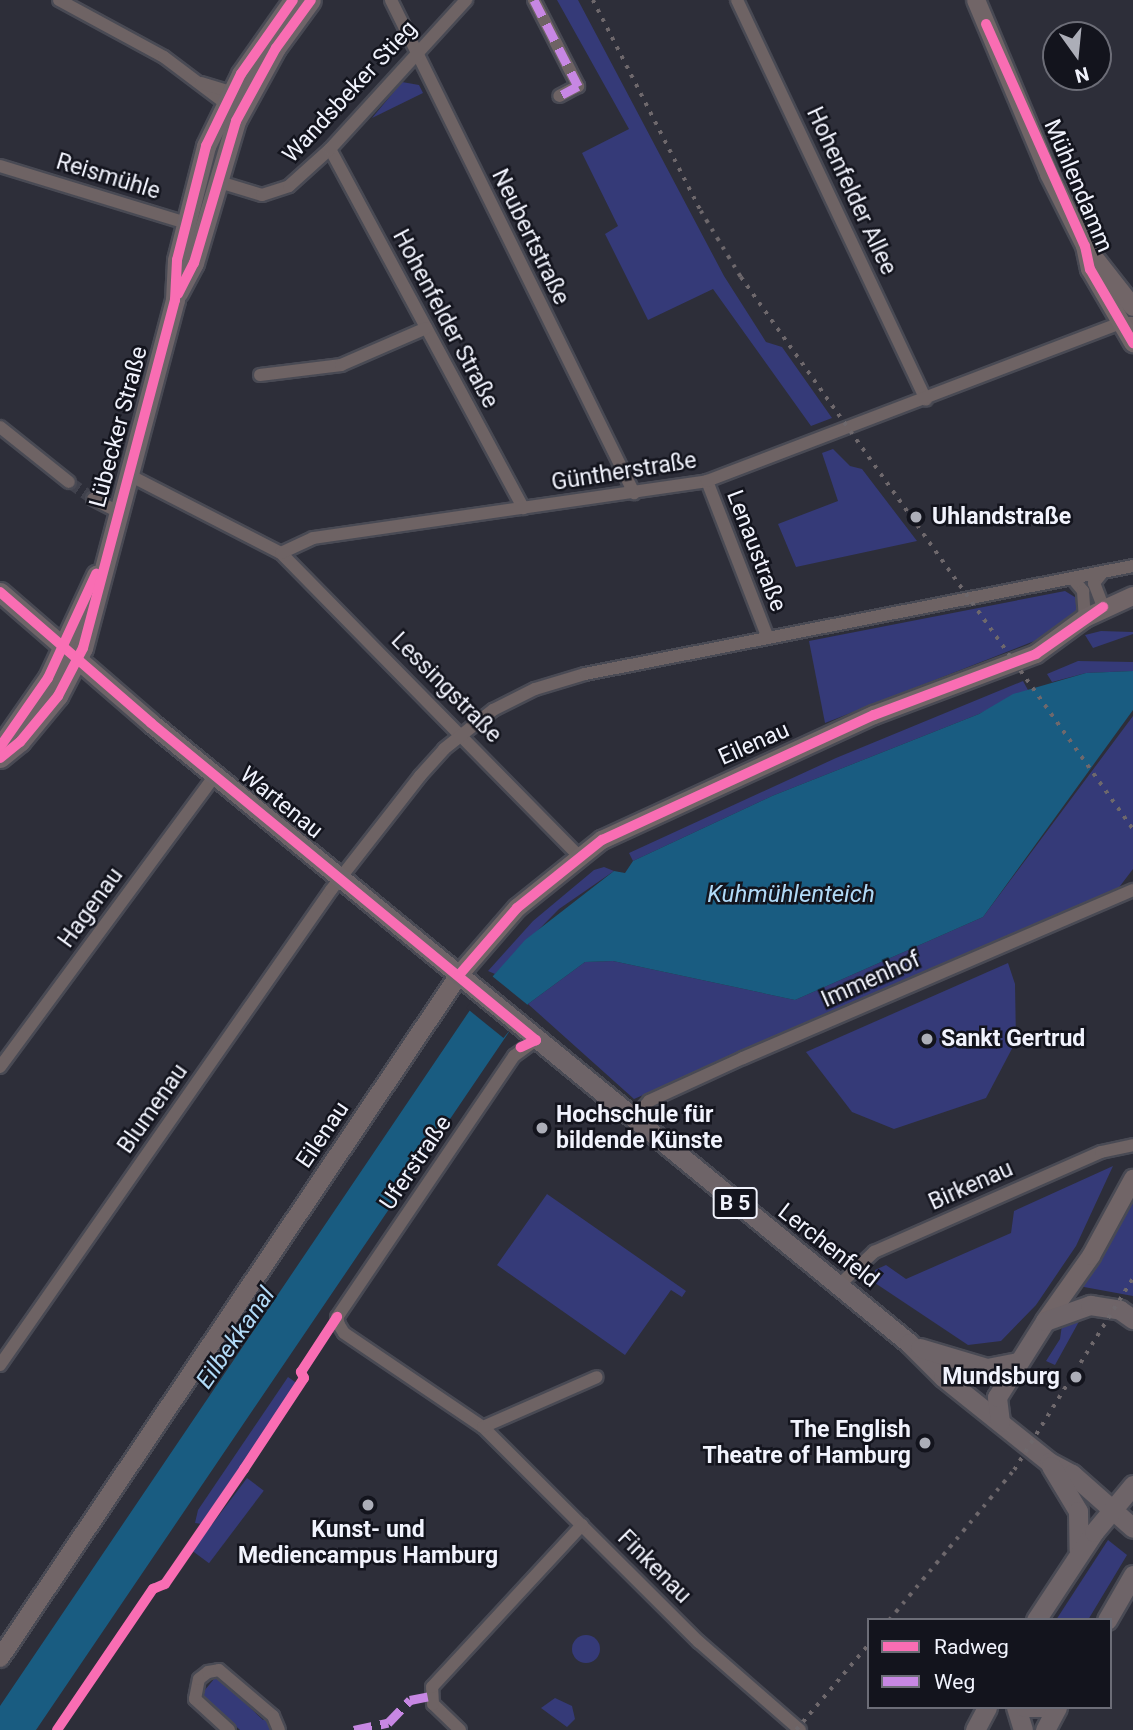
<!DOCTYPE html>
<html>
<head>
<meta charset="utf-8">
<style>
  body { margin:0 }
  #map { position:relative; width:1133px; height:1730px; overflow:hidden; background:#2d2e39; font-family:Roboto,sans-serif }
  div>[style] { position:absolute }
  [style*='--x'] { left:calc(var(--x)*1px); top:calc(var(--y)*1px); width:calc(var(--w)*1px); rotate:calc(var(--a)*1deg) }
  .green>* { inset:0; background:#353a78; transform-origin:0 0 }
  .round { border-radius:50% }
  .water>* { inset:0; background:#195c81 }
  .pier>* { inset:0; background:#2d2e39; transform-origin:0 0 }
  .street-tunnel>* { height:12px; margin-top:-6px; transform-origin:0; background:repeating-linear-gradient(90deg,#41424d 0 12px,transparent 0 18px) }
  .roads { filter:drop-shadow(2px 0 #494a54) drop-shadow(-2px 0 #494a54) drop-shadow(0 2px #494a54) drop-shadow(0 -2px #494a54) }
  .street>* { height:12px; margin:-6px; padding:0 6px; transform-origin:6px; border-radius:6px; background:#6e6364 }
  .secondary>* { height:18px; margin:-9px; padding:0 9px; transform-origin:9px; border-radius:9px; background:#716567 }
  .primary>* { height:19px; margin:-9.5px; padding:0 9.5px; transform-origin:9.5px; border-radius:9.5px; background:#6e6468 }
  .rail>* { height:3.5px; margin-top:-1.75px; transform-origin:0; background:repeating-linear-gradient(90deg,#6e686c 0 3.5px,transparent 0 10.5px) }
  .quiet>* { height:9px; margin-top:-4.5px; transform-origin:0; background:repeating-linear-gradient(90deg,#c787e3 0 18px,transparent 0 27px) }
  .cycleway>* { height:10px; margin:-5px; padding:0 5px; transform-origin:5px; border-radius:5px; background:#f96db3 }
  .dots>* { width:19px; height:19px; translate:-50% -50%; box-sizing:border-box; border:4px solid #13141d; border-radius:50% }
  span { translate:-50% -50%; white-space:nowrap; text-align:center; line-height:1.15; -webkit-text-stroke:5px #13141d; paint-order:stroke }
  .shield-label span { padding:2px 5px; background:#13141d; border:2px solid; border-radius:5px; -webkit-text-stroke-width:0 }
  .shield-label { font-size:21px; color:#f1f3fd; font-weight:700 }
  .street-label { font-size:23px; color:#f1f3fd }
  .poi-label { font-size:23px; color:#f1f3fd; font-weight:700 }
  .left { translate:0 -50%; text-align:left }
  .right { translate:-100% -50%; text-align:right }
  .water-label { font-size:24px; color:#b1daf7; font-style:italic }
  .legend { position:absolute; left:867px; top:1618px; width:245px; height:91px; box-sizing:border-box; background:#13141d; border:2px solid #6c6d77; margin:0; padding:9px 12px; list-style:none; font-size:21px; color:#f1f3fd }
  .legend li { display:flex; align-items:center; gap:14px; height:35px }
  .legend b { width:35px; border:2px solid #6c6d77 }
  .north { position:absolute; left:1042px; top:21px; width:70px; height:70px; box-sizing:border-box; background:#13141d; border:2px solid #6c6d77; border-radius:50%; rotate:165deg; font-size:19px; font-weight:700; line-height:28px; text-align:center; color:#f1f3fd }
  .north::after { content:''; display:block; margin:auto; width:24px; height:32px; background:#acaeb8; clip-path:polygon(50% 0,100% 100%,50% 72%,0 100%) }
</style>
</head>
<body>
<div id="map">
  <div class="green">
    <i style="clip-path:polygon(557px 0,578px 0,724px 276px,766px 342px,782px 347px,832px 418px,811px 426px,713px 289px,648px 320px,605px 234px,618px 226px,582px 153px,629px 129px)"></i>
    <i style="clip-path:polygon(402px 82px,419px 85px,423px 93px,372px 118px)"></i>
    <i style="clip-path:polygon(833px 449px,850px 466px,862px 469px,917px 541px,796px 567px,778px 524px,838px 501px,822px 453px)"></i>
    <i style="clip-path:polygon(1065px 591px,1078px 599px,1079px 609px,1037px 640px,825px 723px,809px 641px)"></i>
    <i style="clip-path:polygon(1101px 631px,1133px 632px,1133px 634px,1093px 648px,1085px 635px)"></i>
    <i style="clip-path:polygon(1078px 661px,1133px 662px,1133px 671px,1086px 673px,1052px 682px,1047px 674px)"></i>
    <i style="clip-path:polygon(1023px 681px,1028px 690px,979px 714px,772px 796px,633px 861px,629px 853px,836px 758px)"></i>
    <i style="clip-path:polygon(1133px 716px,1133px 869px,1117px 890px,634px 1099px,528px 1004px,585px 962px,613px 961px,795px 1000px,983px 917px)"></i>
    <i style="clip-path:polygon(604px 867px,614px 871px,559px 909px,495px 974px,488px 971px,533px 921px,594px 870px)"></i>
    <i style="clip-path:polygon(1008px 963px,1015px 984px,1016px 1041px,986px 1098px,894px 1129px,852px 1112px,806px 1052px)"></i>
    <i style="clip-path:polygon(1113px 1166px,1076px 1246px,1036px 1305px,1001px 1341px,968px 1345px,875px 1283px,875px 1270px,886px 1265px,906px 1279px,1011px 1233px,1014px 1211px)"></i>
    <i style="clip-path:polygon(547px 1194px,686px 1291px,682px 1297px,671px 1290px,625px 1355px,497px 1265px)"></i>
    <i style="clip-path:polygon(1133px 1195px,1133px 1296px,1084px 1287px,1082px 1285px)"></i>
    <i style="clip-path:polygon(1082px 1316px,1055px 1365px,1046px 1361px,1060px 1339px,1062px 1325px)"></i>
    <i style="clip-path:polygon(288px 1377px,298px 1384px,202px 1524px,195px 1523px,198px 1510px)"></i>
    <i style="left:247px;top:1478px;width:21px;height:91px;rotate:37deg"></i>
    <i style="clip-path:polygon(1108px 1540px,1127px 1555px,1088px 1620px,1056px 1620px)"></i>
    <i class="round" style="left:572px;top:1635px;width:28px;height:28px"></i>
    <i style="clip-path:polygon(219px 1673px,222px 1681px,263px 1720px,267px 1717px,274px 1730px,240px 1730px,206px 1698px,199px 1697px)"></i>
    <i style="clip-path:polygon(555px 1698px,572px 1706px,575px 1719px,567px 1727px,541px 1708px)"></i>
  </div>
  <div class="water">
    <i style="clip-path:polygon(1133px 671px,1133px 710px,983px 917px,795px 1000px,613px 961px,585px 962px,528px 1004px,36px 1730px,0 1730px,0 1706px,493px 976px,525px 940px,614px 871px,625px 873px,633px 861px,772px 796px,979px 714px,1013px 694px,1086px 673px)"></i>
  </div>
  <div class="pier">
    <i style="left:492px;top:976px;width:48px;height:41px;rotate:39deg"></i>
  </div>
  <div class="street-tunnel">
    <i style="--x:69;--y:482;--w:29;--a:35"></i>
  </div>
  <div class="roads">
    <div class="street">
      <i style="--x:59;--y:0;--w:119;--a:28.5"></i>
      <i style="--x:164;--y:57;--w:76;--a:37"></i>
      <i style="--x:391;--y:0;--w:550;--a:63.76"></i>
      <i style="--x:534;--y:0;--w:97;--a:62.9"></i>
      <i style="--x:578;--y:86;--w:21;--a:152"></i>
      <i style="--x:737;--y:0;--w:442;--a:64.7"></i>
      <i style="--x:201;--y:83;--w:31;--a:17"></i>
      <i style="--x:231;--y:92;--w:6;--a:81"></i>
      <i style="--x:330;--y:149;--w:408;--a:61.7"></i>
      <i style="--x:0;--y:166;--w:199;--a:17"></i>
      <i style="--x:216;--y:181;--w:48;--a:16.9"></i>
      <i style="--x:262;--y:195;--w:28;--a:-18"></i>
      <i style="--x:289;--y:186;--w:55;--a:-42.1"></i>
      <i style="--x:330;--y:149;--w:202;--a:-47.6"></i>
      <i style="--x:260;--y:375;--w:82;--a:-7"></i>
      <i style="--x:341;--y:365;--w:93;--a:-23.5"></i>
      <i style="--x:0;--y:427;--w:88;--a:38.6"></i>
      <i style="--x:129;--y:475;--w:171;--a:27.2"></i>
      <i style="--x:281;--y:553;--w:424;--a:45.5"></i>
      <i style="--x:707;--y:481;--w:166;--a:68.8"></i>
      <i style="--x:93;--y:499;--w:28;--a:27"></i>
      <i style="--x:281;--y:553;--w:35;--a:-25"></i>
      <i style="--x:313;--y:538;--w:398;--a:-8.2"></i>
      <i style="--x:707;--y:481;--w:443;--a:-20.9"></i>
      <i style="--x:1121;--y:323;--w:12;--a:0"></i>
      <i style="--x:1102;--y:573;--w:13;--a:129"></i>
      <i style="--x:1094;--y:583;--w:26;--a:69"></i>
      <i style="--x:1073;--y:579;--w:16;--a:50"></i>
      <i style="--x:1083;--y:591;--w:27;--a:86"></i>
      <i style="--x:536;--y:1040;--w:27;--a:144"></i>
      <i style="--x:514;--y:1056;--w:315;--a:124.1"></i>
      <i style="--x:337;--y:1317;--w:8;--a:76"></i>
      <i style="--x:339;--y:1325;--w:9;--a:58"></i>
      <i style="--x:344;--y:1333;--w:168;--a:34.1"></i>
      <i style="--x:483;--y:1427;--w:305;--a:44.9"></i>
      <i style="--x:699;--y:1642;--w:134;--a:41.1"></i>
      <i style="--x:0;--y:1067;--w:363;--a:-53.6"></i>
      <i style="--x:633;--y:1119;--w:24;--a:-48"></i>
      <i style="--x:649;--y:1101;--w:103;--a:-24.6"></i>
      <i style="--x:743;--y:1058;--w:425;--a:-23.3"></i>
      <i style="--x:838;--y:1286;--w:50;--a:-43.4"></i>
      <i style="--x:874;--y:1252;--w:248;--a:-23.8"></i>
      <i style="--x:1101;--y:1152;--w:33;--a:-12"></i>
      <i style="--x:0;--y:1365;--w:579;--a:-55.13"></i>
      <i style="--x:331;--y:890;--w:145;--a:-52"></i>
      <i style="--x:420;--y:776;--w:36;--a:-48"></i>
      <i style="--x:444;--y:749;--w:63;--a:-38.5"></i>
      <i style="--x:493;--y:710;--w:47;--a:-26.6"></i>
      <i style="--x:535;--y:689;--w:52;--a:-16.7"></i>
      <i style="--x:585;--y:674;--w:559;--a:-11.15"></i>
      <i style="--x:483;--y:1427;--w:124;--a:-23.7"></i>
      <i style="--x:229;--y:1730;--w:46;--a:-137.6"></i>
      <i style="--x:195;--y:1699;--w:20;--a:-79"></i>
      <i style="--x:199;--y:1679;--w:11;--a:-38"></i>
      <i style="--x:208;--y:1672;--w:11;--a:-10"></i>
      <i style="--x:219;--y:1670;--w:71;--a:40.4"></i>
      <i style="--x:273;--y:1716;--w:15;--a:67"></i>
      <i style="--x:460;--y:1730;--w:37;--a:-136"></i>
      <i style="--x:433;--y:1704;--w:17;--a:-93"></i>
      <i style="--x:432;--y:1687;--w:221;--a:-47.2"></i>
    </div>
    <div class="secondary">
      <i style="--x:976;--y:0;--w:189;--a:67.2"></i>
      <i style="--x:1049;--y:174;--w:80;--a:63.4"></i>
      <i style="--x:1085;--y:246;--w:24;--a:78"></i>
      <i style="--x:1090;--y:269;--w:86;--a:59.8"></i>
      <i style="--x:1086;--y:247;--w:76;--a:51.9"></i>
      <i style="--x:1045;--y:1321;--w:80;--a:-54.7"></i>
      <i style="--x:1091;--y:1256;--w:88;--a:-61.4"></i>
      <i style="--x:0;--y:1658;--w:823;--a:-56.1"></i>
      <i style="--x:459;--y:975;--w:89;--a:-49.1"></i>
      <i style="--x:517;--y:908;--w:109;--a:-38.7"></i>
      <i style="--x:602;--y:840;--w:299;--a:-24.7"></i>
      <i style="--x:874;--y:715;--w:173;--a:-20.6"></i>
      <i style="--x:1036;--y:654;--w:61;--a:-36.3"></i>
      <i style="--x:1085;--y:618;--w:53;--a:-24.6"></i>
    </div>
    <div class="primary">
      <i style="--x:178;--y:293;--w:34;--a:-62"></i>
      <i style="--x:194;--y:263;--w:148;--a:-73.5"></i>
      <i style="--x:236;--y:121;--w:83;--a:-61.3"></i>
      <i style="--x:276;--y:48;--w:59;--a:-53.9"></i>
      <i style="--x:0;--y:592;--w:200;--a:40.9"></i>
      <i style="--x:151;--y:723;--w:979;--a:39.28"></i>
      <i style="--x:909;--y:1343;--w:48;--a:45"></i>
      <i style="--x:943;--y:1377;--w:136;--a:38.7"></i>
      <i style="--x:1049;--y:1462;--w:26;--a:28"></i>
      <i style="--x:1072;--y:1474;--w:81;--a:41.5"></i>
      <i style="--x:0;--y:747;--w:84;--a:-55.2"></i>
      <i style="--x:48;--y:678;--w:114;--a:-65"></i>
      <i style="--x:0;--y:758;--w:26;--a:-39"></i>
      <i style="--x:20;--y:742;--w:60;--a:-50.4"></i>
      <i style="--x:58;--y:696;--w:54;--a:-62.5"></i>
      <i style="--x:83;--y:648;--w:360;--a:-75.2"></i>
      <i style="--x:175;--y:300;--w:40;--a:-87.1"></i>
      <i style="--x:177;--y:260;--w:118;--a:-75.7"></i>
      <i style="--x:206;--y:146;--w:80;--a:-64.1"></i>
      <i style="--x:241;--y:74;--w:90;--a:-54.9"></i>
      <i style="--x:920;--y:1348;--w:70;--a:16.6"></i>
      <i style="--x:987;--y:1368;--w:31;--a:-11"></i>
      <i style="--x:1000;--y:1422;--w:25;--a:-97"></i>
      <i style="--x:997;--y:1397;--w:90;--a:-57.7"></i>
      <i style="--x:1045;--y:1321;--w:48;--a:-19.6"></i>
      <i style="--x:1090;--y:1305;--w:30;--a:9"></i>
      <i style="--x:1120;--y:1310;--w:16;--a:35"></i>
      <i style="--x:1051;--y:1466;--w:52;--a:59"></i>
      <i style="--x:1078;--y:1511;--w:39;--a:89"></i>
      <i style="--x:1036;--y:1620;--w:105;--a:-56.6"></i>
      <i style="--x:1094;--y:1532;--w:61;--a:-50.3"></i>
      <i style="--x:1107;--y:1620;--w:52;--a:-60"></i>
      <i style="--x:1016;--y:1707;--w:24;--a:73"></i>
      <i style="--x:1025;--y:1707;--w:27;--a:0"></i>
      <i style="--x:975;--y:1730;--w:26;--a:-62"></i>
      <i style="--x:1045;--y:1730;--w:26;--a:-62"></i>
    </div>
  </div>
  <div class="rail">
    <i style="--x:593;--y:0;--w:237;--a:62.9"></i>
    <i style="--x:701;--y:211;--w:77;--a:58.8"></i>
    <i style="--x:741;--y:277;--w:677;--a:54.62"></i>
    <i style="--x:889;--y:1620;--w:195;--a:-50.2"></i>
    <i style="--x:1014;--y:1470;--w:226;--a:-58.2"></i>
    <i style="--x:796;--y:1730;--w:113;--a:-49.7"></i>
  </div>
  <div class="quiet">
    <i style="--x:534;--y:0;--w:97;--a:62.9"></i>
    <i style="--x:578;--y:86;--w:21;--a:152"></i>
    <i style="--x:354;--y:1730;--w:35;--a:-12"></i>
    <i style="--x:388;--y:1723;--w:32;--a:-46"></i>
    <i style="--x:410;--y:1700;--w:20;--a:-11"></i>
  </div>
  <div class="cycleway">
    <i style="--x:986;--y:24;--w:243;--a:66"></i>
    <i style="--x:1085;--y:246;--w:24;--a:78"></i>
    <i style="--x:1090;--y:269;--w:86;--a:59.8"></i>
    <i style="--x:178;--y:294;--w:35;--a:-63"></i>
    <i style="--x:194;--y:263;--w:148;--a:-73.5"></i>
    <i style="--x:236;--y:121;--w:83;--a:-61.3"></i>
    <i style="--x:276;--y:48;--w:59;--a:-53.9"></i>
    <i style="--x:0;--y:592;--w:200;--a:40.9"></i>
    <i style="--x:151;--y:723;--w:499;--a:39.5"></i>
    <i style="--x:536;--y:1040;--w:17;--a:155"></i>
    <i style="--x:0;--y:747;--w:84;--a:-55.2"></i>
    <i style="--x:48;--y:678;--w:115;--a:-65.2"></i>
    <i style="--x:0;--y:758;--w:26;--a:-39"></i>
    <i style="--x:20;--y:742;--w:60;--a:-50.4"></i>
    <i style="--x:58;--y:696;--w:54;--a:-62.5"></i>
    <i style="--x:83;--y:648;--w:360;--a:-75.2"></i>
    <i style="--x:175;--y:300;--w:40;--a:-87.1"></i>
    <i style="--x:177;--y:260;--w:118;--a:-75.7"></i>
    <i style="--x:206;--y:146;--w:80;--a:-64.1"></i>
    <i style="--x:241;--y:74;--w:90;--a:-54.9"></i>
    <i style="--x:459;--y:975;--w:89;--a:-49.1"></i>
    <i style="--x:517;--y:908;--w:109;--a:-38.7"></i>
    <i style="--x:602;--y:840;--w:299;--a:-24.7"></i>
    <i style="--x:874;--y:715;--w:173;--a:-20.6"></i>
    <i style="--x:1036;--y:654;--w:82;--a:-35"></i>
    <i style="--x:57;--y:1730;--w:171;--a:-55.8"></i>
    <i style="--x:153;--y:1589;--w:13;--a:-23"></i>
    <i style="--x:165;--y:1584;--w:140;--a:-55.5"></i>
    <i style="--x:244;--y:1469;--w:109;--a:-56.6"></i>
    <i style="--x:304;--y:1378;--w:7;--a:-117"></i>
    <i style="--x:301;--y:1372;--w:66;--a:-56.8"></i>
  </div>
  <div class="dots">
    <i style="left:916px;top:517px;background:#acaeb8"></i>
    <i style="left:927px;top:1039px;background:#acaeb8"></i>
    <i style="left:542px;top:1128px;background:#acaeb8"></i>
    <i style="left:1076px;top:1377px;background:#acaeb8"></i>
    <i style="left:925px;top:1443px;background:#acaeb8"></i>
    <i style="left:368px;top:1505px;background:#acaeb8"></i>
  </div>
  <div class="shield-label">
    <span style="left:735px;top:1203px">B 5</span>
  </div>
  <div class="street-label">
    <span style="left:350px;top:92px;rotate:-47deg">Wandsbeker Stieg</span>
    <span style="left:108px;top:177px;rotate:17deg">Reismühle</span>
    <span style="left:1078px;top:186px;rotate:67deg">Mühlendamm</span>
    <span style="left:851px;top:191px;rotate:65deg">Hohenfelder Allee</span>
    <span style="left:530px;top:237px;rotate:64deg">Neubertstraße</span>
    <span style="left:445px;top:319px;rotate:62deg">Hohenfelder Straße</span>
    <span style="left:119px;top:427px;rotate:-75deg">Lübecker Straße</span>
    <span style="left:624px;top:472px;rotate:-9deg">Güntherstraße</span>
    <span style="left:756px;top:551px;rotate:69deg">Lenaustraße</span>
    <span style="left:446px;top:688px;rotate:45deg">Lessingstraße</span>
    <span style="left:754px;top:744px;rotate:-24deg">Eilenau</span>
    <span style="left:281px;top:803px;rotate:39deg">Wartenau</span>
    <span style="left:91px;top:908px;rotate:-54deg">Hagenau</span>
    <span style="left:871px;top:980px;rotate:-24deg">Immenhof</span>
    <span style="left:153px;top:1109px;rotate:-55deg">Blumenau</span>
    <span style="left:323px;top:1135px;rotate:-56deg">Eilenau</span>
    <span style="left:416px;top:1163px;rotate:-56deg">Uferstraße</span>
    <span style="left:971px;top:1186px;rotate:-24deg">Birkenau</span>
    <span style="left:828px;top:1246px;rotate:38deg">Lerchenfeld</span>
    <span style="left:654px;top:1567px;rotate:45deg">Finkenau</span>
  </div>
  <div class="poi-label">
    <span class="left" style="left:932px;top:517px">Uhlandstraße</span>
    <span class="left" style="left:941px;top:1039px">Sankt Gertrud</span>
    <span class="left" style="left:556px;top:1128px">Hochschule für<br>bildende Künste</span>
    <span class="right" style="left:1060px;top:1377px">Mundsburg</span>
    <span class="right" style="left:911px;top:1443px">The English<br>Theatre of Hamburg</span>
    <span style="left:368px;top:1543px">Kunst- und<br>Mediencampus Hamburg</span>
  </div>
  <div class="water-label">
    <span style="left:791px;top:895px">Kuhmühlenteich</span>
    <span style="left:236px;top:1338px;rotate:-55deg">Eilbekkanal</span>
  </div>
  <ul class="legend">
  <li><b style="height:9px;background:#f96db3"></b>Radweg</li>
  <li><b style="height:9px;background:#c787e3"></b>Weg</li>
  </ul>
  <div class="north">N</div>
</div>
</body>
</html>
